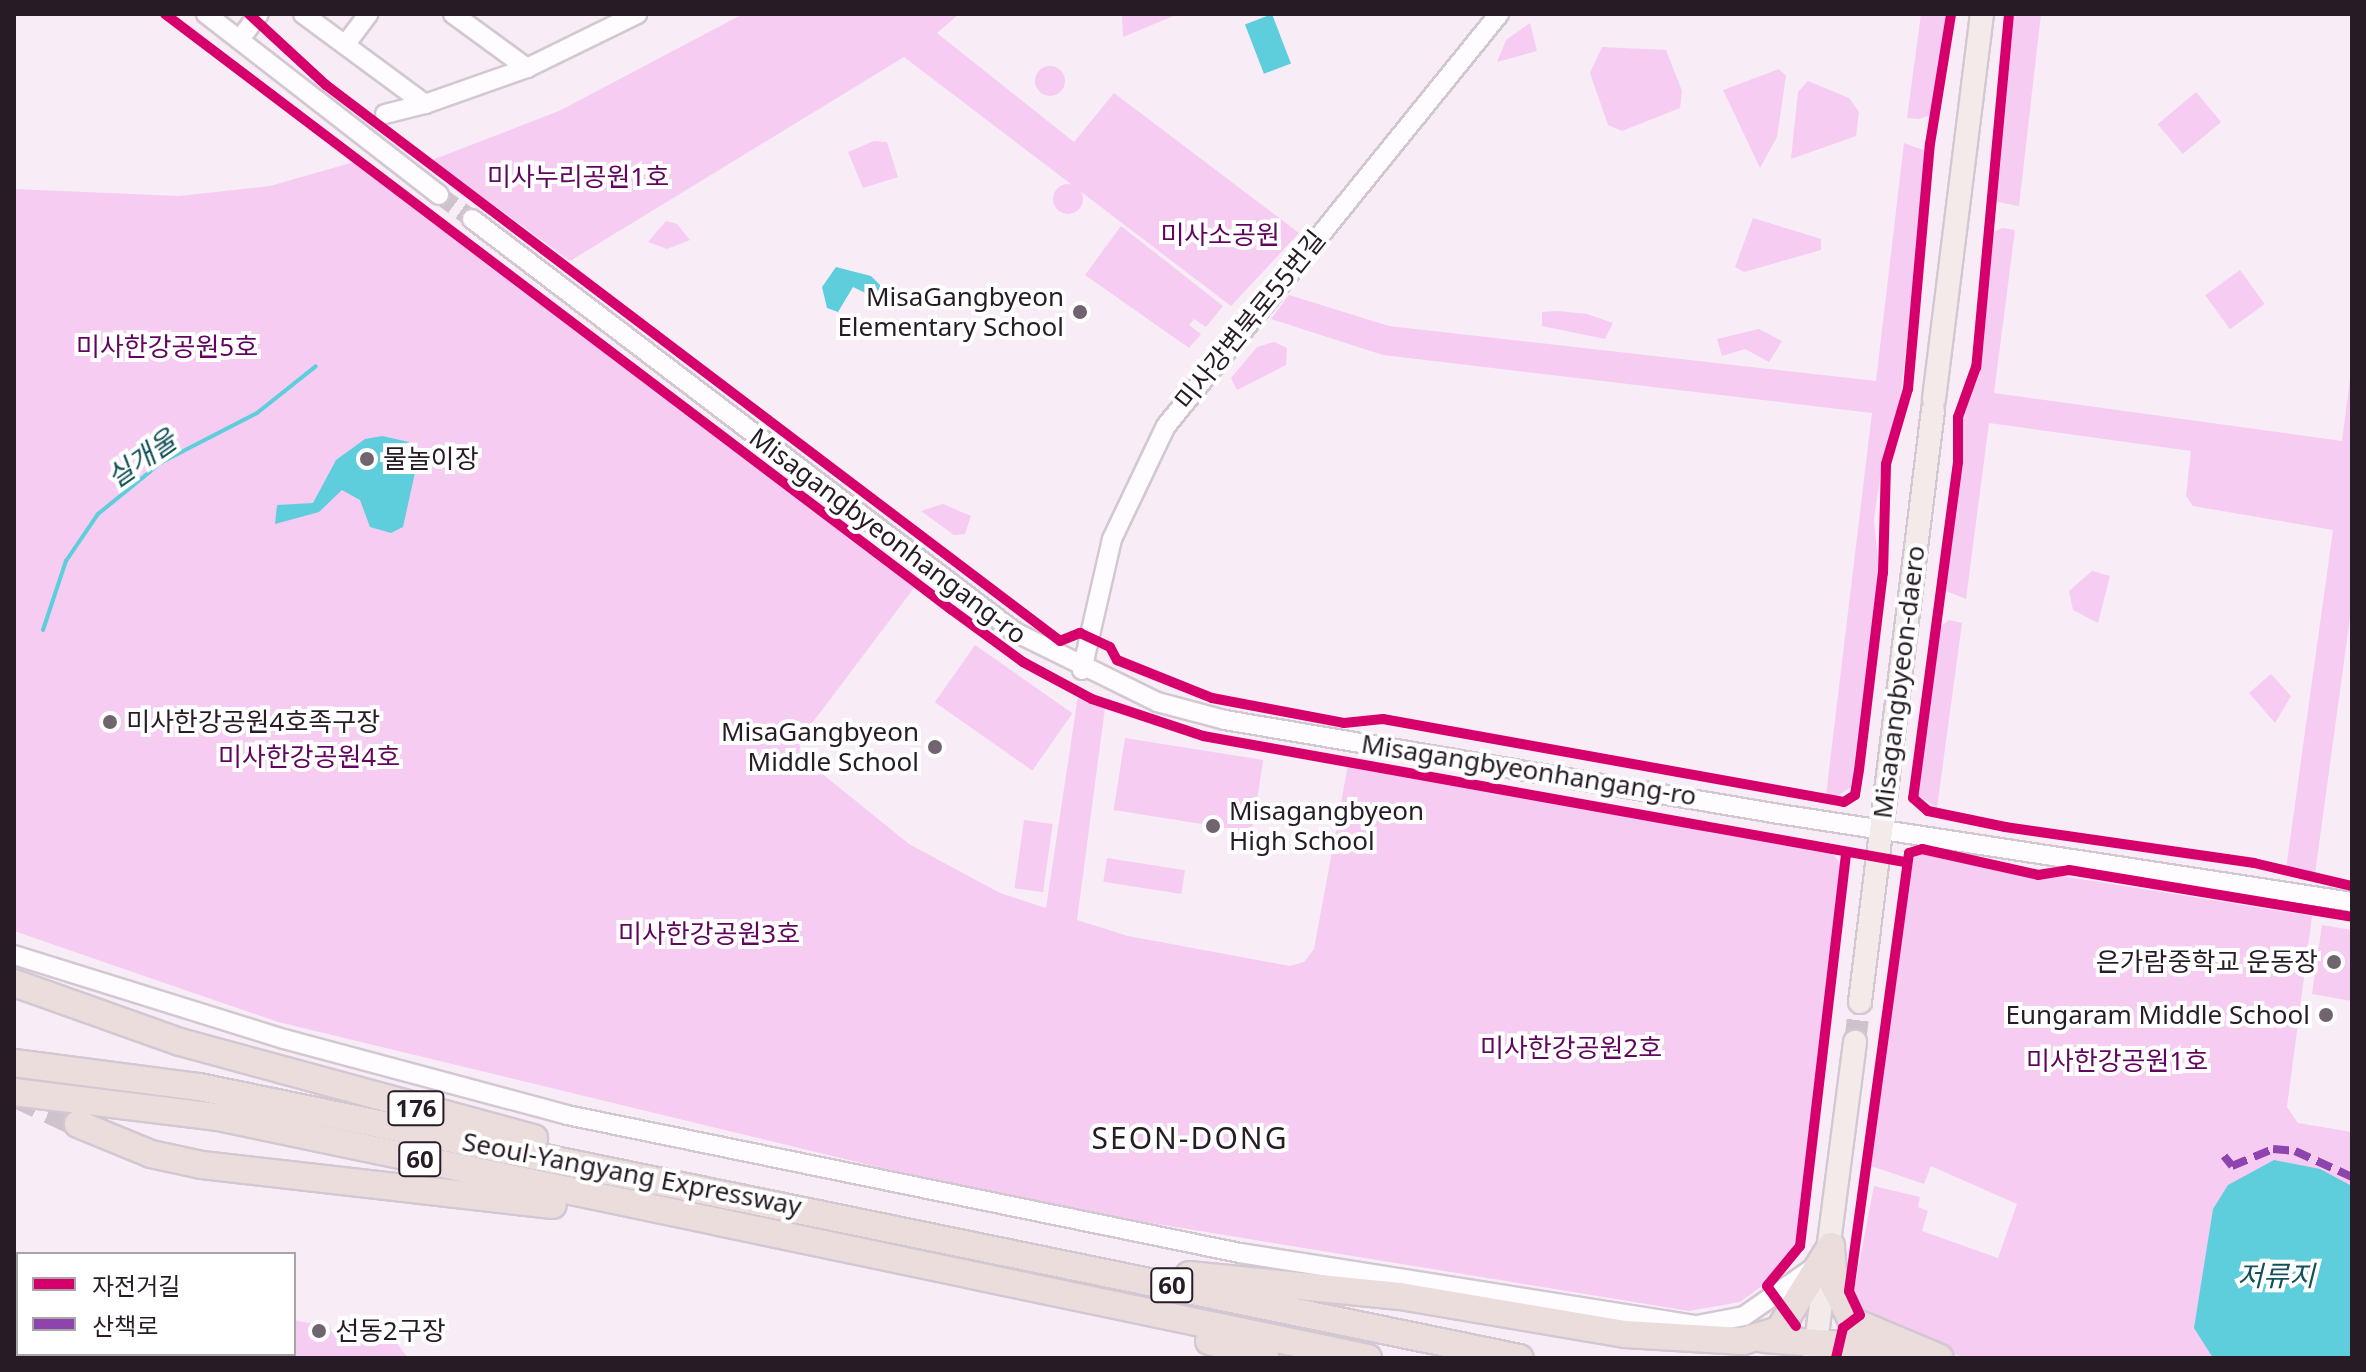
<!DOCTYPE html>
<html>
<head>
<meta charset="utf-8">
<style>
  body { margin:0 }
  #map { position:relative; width:2366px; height:1372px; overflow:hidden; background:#f8edf6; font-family:"Noto Sans","Noto Sans KR",sans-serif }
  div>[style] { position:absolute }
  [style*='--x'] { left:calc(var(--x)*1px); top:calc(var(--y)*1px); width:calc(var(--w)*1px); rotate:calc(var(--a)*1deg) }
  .green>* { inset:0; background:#f6ccf2; transform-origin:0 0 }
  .round { border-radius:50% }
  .water>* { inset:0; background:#5ecedd; transform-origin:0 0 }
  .stream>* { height:4px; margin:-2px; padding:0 2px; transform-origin:2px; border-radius:2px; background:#5ecedd }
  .minor-tunnel>* { height:18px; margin-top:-9px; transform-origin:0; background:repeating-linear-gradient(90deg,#cec3cc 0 18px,transparent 0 27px) }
  .major-tunnel>* { height:22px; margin-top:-11px; transform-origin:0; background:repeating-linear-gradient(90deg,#cec3cc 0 22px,transparent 0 33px) }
  .highway-tunnel>* { height:26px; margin-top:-13px; transform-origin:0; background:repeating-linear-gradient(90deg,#cec3cc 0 26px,transparent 0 39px) }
  .roads { filter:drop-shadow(2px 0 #d3c8d2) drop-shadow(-2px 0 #d3c8d2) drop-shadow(0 2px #d3c8d2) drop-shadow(0 -2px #d3c8d2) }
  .minor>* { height:18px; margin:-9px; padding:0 9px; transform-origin:9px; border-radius:9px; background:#fefcfe }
  .major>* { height:22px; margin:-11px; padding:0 11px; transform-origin:11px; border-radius:11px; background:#f3eaea }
  .highway>* { height:26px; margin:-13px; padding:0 13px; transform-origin:13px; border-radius:13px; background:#ebdddc }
  .quiet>* { height:8px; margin-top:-4px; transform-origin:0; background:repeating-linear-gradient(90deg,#8e44ad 0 16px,transparent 0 24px) }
  .cycleway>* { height:10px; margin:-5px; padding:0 5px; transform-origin:5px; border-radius:5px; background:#d6006c }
  .dots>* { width:22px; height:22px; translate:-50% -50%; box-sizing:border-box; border:4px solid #fff; border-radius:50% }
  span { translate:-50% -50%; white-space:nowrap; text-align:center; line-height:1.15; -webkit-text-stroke:8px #fff; paint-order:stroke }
  .shield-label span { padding:2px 6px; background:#fff; border:2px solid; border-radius:6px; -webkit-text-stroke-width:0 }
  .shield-label { font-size:24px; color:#271c26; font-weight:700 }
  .park-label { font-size:26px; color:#61055e }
  .poi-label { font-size:26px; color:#271c26 }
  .right { translate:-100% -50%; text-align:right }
  .left { translate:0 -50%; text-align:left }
  .street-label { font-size:26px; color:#271c26 }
  .water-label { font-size:28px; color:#135158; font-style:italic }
  .quarter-label { font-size:30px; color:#271c26; letter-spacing:2px }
  .frame { position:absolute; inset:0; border:16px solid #271c26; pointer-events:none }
  .legend { position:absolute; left:16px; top:1252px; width:280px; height:104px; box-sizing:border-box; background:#fff; border:2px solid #a9a4a8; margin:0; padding:10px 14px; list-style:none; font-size:24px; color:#271c26 }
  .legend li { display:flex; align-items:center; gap:16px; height:40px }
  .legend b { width:40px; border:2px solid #a9a4a8 }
</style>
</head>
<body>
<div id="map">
  <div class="green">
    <i style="clip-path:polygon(743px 14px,959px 14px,937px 33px,1074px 142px,1114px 93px,1299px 233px,1231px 306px,904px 57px,570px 261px,432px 160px,559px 111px)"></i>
    <i style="clip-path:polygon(1122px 14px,1178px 14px,1123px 37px)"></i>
    <i style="clip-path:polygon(1921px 14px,1946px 14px,1931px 115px,1919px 119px,1907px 118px)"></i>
    <i style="clip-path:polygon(2014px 14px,2041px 14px,2019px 206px,1997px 202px)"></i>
    <i style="clip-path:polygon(1530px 23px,1537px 51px,1497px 62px,1506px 40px)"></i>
    <i style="clip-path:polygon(1602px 47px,1666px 50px,1682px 91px,1680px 108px,1622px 131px,1608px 125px,1590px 73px)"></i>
    <i class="round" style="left:1035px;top:66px;width:30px;height:30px"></i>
    <i style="clip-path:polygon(1779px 69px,1786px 76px,1777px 137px,1760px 168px,1723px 90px)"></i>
    <i style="clip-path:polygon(1808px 81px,1849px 98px,1859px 112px,1856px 136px,1791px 159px,1798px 92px)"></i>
    <i style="left:2196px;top:92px;width:39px;height:50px;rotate:50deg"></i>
    <i style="clip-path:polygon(874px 141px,887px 142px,898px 177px,863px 188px,848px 152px)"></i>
    <i style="clip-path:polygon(1904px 143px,1926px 151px,1911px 307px,1897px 423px,1882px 462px,1874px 520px,1879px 570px,1851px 787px,1836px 797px,1826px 795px,1872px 413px,1383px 355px,1271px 319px,1289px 295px,1389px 326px,1876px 381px)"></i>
    <i style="clip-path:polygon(354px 162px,914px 588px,801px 738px,799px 755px,909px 844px,1000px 893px,1046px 908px,1078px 696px,1105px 708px,1077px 920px,1128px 936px,1290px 966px,1304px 962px,1314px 949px,1348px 765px,1829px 849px,1843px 867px,1797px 1237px,1782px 1271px,1740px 1302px,1689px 1311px,1023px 1202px,278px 1022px,14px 931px,14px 189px,179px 196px,270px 186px)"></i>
    <i class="round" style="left:1053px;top:184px;width:30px;height:30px"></i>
    <i style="clip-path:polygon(1753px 218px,1821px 239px,1821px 250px,1744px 272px,1735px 267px)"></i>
    <i style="clip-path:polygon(666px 221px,677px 224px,690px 240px,667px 249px,648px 242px)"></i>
    <i style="clip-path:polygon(1121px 226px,1223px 306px,1206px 327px,1194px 319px,1189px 325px,1201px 334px,1189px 348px,1085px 275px)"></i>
    <i style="clip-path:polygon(2002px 228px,2015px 230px,1994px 393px,2342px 441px,2352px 363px,2352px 603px,2315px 874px,2286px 869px,2333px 530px,2193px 506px,2186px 496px,2191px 451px,1989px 423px,1966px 599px,1946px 591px,1961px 419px,1979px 368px,1992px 233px)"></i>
    <i style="left:2240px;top:270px;width:42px;height:43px;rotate:54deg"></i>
    <i style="clip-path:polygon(1558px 311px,1587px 314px,1613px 323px,1605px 339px,1542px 326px,1542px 312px)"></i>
    <i style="clip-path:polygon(1759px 329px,1782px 341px,1769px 362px,1745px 349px,1722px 356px,1717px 339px)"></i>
    <i style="clip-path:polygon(1274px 342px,1287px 348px,1286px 365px,1237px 390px,1231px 378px,1257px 347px)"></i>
    <i style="clip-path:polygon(943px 504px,971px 516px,965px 534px,954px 535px,921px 511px)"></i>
    <i style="clip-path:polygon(2092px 571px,2110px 576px,2098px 623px,2073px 610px,2069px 591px)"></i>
    <i style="clip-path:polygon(1949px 620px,1962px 623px,1937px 808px,1916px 794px,1941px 626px)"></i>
    <i style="left:975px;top:645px;width:119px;height:70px;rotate:35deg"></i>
    <i style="clip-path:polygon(2271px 674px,2291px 696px,2275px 723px,2249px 693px)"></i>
    <i style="left:1125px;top:738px;width:140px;height:73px;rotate:9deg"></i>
    <i style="left:1024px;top:820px;width:29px;height:69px;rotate:8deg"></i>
    <i style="clip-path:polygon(1917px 853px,2312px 916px,2287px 1107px,2298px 1123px,2352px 1132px,2352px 1358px,1967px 1358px,1882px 1334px,1860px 1309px,1853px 1295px,1874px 1186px,1920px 1197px,1918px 1207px,1928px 1211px,1922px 1231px,1998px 1258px,2017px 1204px,1931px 1166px,1924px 1184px,1871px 1166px,1907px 869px)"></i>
    <i style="left:1107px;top:858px;width:79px;height:24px;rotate:9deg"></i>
    <i style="clip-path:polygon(2322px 925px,2352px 930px,2352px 1001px,2312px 994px)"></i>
    <i style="clip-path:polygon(294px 1320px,395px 1341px,408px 1358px,260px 1358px,294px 1354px)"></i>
    <i style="left:34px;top:1354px;width:172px;height:4px"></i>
  </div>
  <div class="water">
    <i style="left:1272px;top:14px;width:53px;height:29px;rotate:69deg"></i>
    <i style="clip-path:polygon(836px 267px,871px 276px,891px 296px,888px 304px,853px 287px,838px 312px,827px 308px,822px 287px)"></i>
    <i style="clip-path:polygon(382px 436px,409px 442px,418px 459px,403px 527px,391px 533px,370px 527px,360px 500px,342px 490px,319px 512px,275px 524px,277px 505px,313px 503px,336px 460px,365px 439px)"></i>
    <i style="clip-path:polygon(2274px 1160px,2320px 1169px,2352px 1186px,2352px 1358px,2213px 1358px,2194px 1328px,2213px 1209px,2228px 1185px)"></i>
  </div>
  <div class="stream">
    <i style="--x:43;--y:630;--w:73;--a:-71.6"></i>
    <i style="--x:66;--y:561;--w:57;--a:-55.8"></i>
    <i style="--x:98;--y:514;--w:82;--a:-39.1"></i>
    <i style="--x:162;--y:462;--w:107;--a:-27.3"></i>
    <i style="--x:257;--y:413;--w:75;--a:-38.5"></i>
  </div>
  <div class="minor-tunnel">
    <i style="--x:439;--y:195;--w:41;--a:36"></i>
  </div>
  <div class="major-tunnel">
    <i style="--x:1855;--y:1042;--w:40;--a:-82.9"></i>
  </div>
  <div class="highway-tunnel">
    <i style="--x:14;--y:1094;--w:71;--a:25.1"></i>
  </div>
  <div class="roads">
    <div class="minor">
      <i style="--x:206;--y:14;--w:295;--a:37.8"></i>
      <i style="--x:303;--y:14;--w:152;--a:36.4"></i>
      <i style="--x:425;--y:104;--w:108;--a:-19.4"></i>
      <i style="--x:527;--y:68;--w:123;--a:-26.1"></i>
      <i style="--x:453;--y:14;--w:92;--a:36.1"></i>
      <i style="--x:240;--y:39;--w:31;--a:-53"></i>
      <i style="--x:345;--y:45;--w:39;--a:-53"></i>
      <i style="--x:385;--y:114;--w:41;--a:-14"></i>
      <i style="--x:472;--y:219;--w:682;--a:37.26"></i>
      <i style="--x:1015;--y:632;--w:158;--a:26.2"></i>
      <i style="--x:1157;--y:702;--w:70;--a:14.8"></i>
      <i style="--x:1225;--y:720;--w:562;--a:9.63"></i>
      <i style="--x:1779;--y:814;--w:580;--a:8.73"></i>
      <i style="--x:1082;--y:670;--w:134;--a:-77.1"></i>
      <i style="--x:1112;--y:539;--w:125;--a:-64.5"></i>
      <i style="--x:1166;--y:426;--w:530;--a:-51.05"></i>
      <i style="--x:14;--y:955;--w:283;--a:17.3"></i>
      <i style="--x:284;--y:1039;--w:293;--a:15"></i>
      <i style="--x:567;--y:1115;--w:687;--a:11.59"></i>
      <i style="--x:1240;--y:1253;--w:463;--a:9"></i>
      <i style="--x:1697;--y:1325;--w:48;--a:-10.8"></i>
      <i style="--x:1744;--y:1316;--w:83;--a:-34.7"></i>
    </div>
    <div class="major">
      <i style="--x:1934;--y:399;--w:388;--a:-82.9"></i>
      <i style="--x:1860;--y:1002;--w:596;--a:-82.97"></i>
      <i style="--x:1814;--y:1358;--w:319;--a:-82.6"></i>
    </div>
    <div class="highway">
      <i style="--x:14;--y:983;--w:176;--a:19.6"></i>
      <i style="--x:180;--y:1042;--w:367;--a:15.2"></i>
      <i style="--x:14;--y:1063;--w:187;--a:7.4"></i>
      <i style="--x:199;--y:1087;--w:1348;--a:11.6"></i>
      <i style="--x:14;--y:1092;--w:206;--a:7"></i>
      <i style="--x:218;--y:1117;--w:1175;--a:11.84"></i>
      <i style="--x:78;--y:1124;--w:79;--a:22.3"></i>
      <i style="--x:151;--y:1154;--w:52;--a:12.2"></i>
      <i style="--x:202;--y:1165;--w:353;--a:6.5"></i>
      <i style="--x:1831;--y:1249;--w:36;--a:85"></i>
      <i style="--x:1834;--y:1285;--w:40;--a:63.4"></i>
      <i style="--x:1852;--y:1321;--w:95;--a:22.8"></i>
      <i style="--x:1189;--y:1275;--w:212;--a:5.7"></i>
      <i style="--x:1400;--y:1296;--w:228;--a:9.6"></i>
      <i style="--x:1625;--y:1334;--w:118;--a:3.4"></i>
      <i style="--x:1743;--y:1341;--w:38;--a:-17"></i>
      <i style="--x:1779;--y:1330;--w:99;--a:-58.2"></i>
      <i style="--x:1764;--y:1339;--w:130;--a:4.4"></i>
      <i style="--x:1209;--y:1341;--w:59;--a:16.6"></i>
    </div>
  </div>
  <div class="quiet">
    <i style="--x:2224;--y:1156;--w:13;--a:51"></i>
    <i style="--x:2232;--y:1166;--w:44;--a:-22.5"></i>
    <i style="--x:2273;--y:1149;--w:22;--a:5"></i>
    <i style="--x:2295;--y:1151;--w:63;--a:24.5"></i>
  </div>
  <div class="cycleway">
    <i style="--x:165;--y:14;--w:987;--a:37.14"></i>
    <i style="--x:952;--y:610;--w:88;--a:36.2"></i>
    <i style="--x:1023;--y:662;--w:78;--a:28.2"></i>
    <i style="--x:1092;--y:699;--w:117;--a:18.4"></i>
    <i style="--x:1203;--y:736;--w:713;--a:10.18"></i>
    <i style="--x:249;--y:14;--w:105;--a:42.7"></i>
    <i style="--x:326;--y:85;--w:921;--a:37.14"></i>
    <i style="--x:1060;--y:641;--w:22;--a:-22"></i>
    <i style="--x:1080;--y:633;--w:33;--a:25"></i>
    <i style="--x:1110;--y:647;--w:15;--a:62"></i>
    <i style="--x:1117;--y:660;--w:102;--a:21.8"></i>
    <i style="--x:1212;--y:698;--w:134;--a:10.7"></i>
    <i style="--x:1344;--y:723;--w:39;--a:-6"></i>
    <i style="--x:1383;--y:719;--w:468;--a:10.2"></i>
    <i style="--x:1844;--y:802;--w:13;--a:-32"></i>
    <i style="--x:1855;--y:795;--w:25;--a:-81"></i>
    <i style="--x:1859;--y:770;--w:198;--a:-83.1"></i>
    <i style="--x:1883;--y:573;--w:109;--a:-88.4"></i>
    <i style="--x:1886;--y:464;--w:78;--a:-73.7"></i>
    <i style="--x:1908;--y:389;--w:246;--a:-84.9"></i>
    <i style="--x:1930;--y:144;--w:132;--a:-80.8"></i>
    <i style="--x:2009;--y:14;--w:355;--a:95.3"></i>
    <i style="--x:1976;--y:367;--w:53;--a:109.8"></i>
    <i style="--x:1958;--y:417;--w:45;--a:90"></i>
    <i style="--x:1958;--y:462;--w:339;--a:97.6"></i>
    <i style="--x:1913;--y:798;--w:20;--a:41"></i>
    <i style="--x:1928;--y:811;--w:79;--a:11.7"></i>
    <i style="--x:2005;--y:827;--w:252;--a:8.2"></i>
    <i style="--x:2254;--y:863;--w:101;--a:13.2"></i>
    <i style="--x:1796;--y:1326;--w:49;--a:-125.9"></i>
    <i style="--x:1767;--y:1286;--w:52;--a:-50.5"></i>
    <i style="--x:1800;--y:1246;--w:394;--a:-83.3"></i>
    <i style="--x:1836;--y:1358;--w:31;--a:-77"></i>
    <i style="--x:1843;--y:1328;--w:21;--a:-37"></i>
    <i style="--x:1860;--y:1315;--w:26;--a:-115"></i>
    <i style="--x:1849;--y:1291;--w:442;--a:-82.2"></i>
    <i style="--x:1909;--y:853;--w:14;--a:-17"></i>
    <i style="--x:1922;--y:849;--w:119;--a:12.6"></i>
    <i style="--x:2038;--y:875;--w:31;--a:-9"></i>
    <i style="--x:2069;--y:870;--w:287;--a:9.4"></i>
  </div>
  <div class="dots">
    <i style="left:1080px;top:312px;background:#70656f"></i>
    <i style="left:367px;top:459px;background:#70656f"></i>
    <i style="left:110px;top:722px;background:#70656f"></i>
    <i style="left:935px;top:747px;background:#70656f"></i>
    <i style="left:1213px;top:826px;background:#70656f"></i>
    <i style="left:2334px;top:962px;background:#70656f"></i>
    <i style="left:2326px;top:1015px;background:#70656f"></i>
    <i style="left:319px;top:1331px;background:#70656f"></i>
  </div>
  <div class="shield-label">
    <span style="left:416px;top:1108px">176</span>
    <span style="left:420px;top:1159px">60</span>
    <span style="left:1172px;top:1285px">60</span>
  </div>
  <div class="park-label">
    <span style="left:578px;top:177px">미사누리공원1호</span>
    <span style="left:1220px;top:235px">미사소공원</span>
    <span style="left:167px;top:347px">미사한강공원5호</span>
    <span style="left:309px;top:757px">미사한강공원4호</span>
    <span style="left:709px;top:934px">미사한강공원3호</span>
    <span style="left:1571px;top:1048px">미사한강공원2호</span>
    <span style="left:2117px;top:1061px">미사한강공원1호</span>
  </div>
  <div class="poi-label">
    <span class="right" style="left:1064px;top:312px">MisaGangbyeon<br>Elementary School</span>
    <span class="left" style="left:383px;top:459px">물놀이장</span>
    <span class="left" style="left:126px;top:722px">미사한강공원4호족구장</span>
    <span class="right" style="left:919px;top:747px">MisaGangbyeon<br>Middle School</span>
    <span class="left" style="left:1229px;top:826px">Misagangbyeon<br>High School</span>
    <span class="right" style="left:2318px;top:962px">은가람중학교 운동장</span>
    <span class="right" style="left:2310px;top:1015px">Eungaram Middle School</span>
    <span class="left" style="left:335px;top:1331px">선동2구장</span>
  </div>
  <div class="street-label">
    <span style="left:1250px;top:320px;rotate:-51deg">미사강변북로55번길</span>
    <span style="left:888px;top:536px;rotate:37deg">Misagangbyeonhangang-ro</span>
    <span style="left:1899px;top:682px;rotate:-83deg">Misagangbyeon-daero</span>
    <span style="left:1529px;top:770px;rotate:9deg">Misagangbyeonhangang-ro</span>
    <span style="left:632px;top:1174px;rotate:11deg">Seoul-Yangyang Expressway</span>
  </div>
  <div class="water-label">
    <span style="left:141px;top:458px;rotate:-35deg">실개울</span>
    <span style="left:2276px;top:1275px">저류지</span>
  </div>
  <div class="quarter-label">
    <span style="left:1190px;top:1138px">SEON-DONG</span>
  </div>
  <div class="frame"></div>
  <ul class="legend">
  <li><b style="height:10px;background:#d6006c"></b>자전거길</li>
  <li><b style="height:10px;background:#8e44ad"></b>산책로</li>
  </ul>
</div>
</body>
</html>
